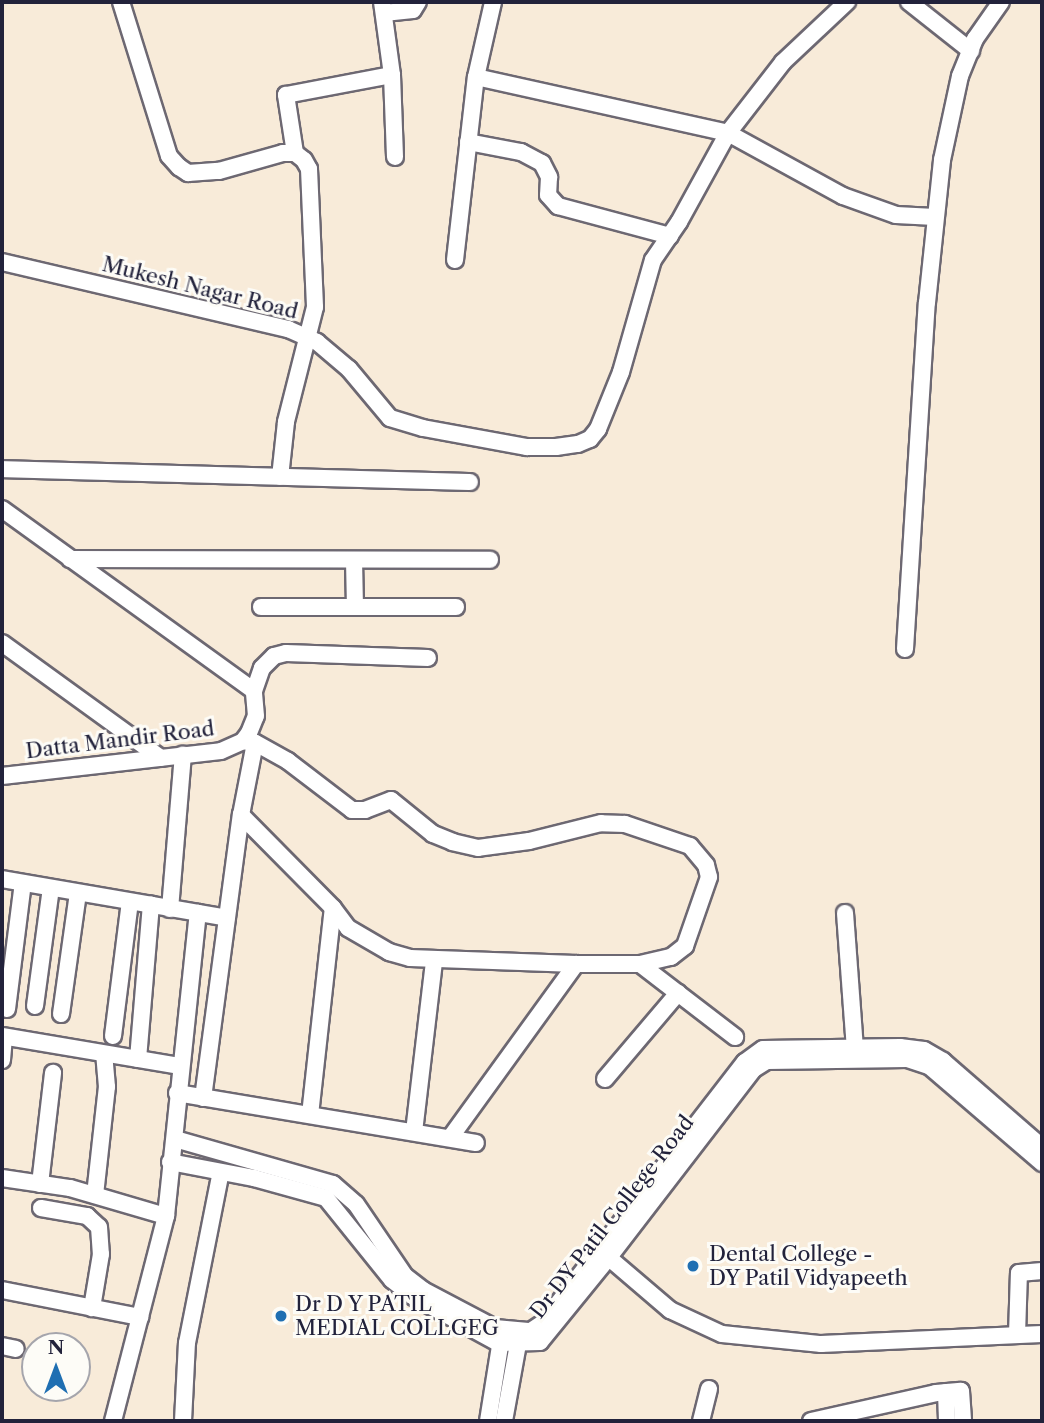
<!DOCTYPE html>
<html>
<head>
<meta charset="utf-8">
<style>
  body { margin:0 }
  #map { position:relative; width:1044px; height:1423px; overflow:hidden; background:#f8ebd9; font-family:"Libre Caslon Text",serif }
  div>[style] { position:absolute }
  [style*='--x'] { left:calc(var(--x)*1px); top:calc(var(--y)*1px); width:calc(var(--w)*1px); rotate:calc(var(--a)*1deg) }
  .roads { filter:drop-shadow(2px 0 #6d6872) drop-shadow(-2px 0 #6d6872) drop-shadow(0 2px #6d6872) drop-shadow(0 -2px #6d6872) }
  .minor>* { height:16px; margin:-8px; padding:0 8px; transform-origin:8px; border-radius:8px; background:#fff }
  .dots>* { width:19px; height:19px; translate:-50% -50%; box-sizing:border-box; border:4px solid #fdfcf7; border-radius:50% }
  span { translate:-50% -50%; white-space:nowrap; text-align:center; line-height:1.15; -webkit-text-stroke:6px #fdfcf7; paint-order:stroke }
  .street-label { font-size:21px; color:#22223b }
  .poi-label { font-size:21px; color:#22223b }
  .left { translate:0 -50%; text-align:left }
  .frame { position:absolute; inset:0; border:4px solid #22223b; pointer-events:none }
  .north { position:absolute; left:21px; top:1332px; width:70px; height:70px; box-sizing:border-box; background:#fdfcf7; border:2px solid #a5a5ac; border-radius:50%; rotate:0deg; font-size:19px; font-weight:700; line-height:28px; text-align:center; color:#22223b }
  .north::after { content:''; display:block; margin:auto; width:24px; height:32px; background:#1f6fb2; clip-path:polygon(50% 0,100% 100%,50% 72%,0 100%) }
</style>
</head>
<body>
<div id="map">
  <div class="roads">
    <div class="minor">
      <i style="--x:121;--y:2;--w:161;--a:72.7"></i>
      <i style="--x:169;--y:156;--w:15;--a:48"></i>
      <i style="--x:179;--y:167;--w:11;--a:34"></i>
      <i style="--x:188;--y:173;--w:31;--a:-4"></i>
      <i style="--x:219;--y:171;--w:66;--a:-15.7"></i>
      <i style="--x:283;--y:153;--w:12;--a:0"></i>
      <i style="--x:295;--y:153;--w:11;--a:38"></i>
      <i style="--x:304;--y:160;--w:10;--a:61"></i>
      <i style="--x:309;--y:169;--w:138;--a:87.5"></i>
      <i style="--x:315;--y:307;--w:119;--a:104.2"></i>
      <i style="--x:286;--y:422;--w:55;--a:96.2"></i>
      <i style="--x:909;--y:2;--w:79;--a:38.3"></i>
      <i style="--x:384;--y:13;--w:29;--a:-6"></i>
      <i style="--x:413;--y:10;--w:9;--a:-58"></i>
      <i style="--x:392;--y:75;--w:82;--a:87.9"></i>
      <i style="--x:476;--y:77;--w:258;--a:12.5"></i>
      <i style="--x:728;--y:133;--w:131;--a:28.7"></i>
      <i style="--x:843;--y:196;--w:56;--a:19.7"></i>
      <i style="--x:896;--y:215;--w:39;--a:3"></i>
      <i style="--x:468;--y:142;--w:54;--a:10.7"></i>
      <i style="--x:521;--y:152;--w:24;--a:28"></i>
      <i style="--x:542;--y:163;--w:16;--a:63"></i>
      <i style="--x:549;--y:177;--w:18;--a:93"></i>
      <i style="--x:548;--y:195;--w:15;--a:48"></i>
      <i style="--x:558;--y:206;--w:116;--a:15"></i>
      <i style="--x:295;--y:153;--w:59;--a:-98.8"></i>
      <i style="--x:286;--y:95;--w:108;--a:-10.7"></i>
      <i style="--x:392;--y:75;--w:74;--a:-97.8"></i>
      <i style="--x:455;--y:260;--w:184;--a:-83.5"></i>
      <i style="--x:476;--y:77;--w:77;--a:-77.2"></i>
      <i style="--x:2;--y:262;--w:294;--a:13.2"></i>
      <i style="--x:288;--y:329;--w:32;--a:24"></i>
      <i style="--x:317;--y:342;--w:42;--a:40.2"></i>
      <i style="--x:349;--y:369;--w:64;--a:50.1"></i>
      <i style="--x:390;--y:418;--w:34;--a:17"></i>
      <i style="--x:423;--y:428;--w:106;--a:10.4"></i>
      <i style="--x:527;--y:447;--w:29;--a:0"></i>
      <i style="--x:556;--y:447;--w:22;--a:-8"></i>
      <i style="--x:578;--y:444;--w:13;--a:-23"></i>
      <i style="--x:590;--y:439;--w:13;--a:-51"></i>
      <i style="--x:598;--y:429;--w:61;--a:-68"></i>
      <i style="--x:621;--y:372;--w:116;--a:-74.1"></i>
      <i style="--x:653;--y:260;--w:46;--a:-55.6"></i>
      <i style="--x:679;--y:222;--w:102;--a:-61.2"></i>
      <i style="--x:728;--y:133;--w:90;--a:-52.2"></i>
      <i style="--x:783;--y:62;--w:88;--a:-43.2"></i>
      <i style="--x:2;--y:469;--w:468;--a:1.6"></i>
      <i style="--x:2;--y:509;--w:311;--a:35.8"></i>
      <i style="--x:70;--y:559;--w:420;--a:0.1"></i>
      <i style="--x:354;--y:560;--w:47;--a:88.8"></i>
      <i style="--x:261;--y:607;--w:195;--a:0"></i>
      <i style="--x:2;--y:643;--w:196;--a:35.9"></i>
      <i style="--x:905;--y:649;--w:347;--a:-86.4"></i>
      <i style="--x:927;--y:303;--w:144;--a:-84"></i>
      <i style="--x:942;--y:160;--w:86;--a:-77.9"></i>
      <i style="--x:960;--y:76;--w:40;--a:-68"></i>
      <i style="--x:975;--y:39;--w:45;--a:-54.9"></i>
      <i style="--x:2;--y:776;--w:220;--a:-6.5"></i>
      <i style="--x:221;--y:751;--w:24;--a:-24"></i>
      <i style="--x:243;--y:741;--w:10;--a:-53"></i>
      <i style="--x:249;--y:733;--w:18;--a:-68"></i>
      <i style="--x:256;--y:716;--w:25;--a:-95"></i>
      <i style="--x:254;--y:691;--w:24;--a:-71"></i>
      <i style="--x:262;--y:668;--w:17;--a:-45"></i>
      <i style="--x:274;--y:656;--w:12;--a:-14"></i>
      <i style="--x:286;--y:653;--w:142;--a:2"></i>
      <i style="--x:241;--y:815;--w:131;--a:45.3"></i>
      <i style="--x:333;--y:908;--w:25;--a:53"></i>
      <i style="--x:348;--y:928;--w:48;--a:30.3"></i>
      <i style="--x:389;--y:952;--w:22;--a:16"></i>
      <i style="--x:410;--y:958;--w:166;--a:2.1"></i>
      <i style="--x:576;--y:964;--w:64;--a:0"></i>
      <i style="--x:640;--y:964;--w:32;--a:-13"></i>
      <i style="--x:671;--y:957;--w:18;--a:-38"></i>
      <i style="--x:685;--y:946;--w:73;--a:-70.8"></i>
      <i style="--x:709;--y:877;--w:12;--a:-104"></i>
      <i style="--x:706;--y:865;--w:25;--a:-130"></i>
      <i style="--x:690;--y:846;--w:69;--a:-161.3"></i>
      <i style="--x:625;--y:824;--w:24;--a:-178"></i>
      <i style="--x:601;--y:823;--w:74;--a:166"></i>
      <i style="--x:529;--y:841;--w:51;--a:172.2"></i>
      <i style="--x:478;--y:848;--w:26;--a:-167"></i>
      <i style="--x:453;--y:842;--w:22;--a:-158"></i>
      <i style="--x:433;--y:834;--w:54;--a:-141"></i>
      <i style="--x:391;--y:800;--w:28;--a:159"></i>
      <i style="--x:365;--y:810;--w:13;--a:180"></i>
      <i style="--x:352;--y:810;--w:81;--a:-142.6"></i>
      <i style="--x:288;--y:761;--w:38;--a:-151"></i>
      <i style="--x:255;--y:743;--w:12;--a:-171"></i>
      <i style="--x:2;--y:879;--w:228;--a:9.8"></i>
      <i style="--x:170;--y:909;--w:155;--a:-85.2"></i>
      <i style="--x:845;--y:913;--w:135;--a:85.8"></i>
      <i style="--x:640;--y:964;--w:120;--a:37.5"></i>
      <i style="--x:35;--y:1006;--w:119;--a:-82.3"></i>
      <i style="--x:7;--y:1009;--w:127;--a:-82.8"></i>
      <i style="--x:61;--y:1014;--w:122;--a:-82"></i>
      <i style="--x:2;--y:1036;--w:181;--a:9.6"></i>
      <i style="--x:113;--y:1036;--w:135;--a:-82.8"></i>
      <i style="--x:138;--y:1059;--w:155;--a:-85.2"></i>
      <i style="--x:2;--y:1060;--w:23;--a:-85"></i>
      <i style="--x:605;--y:1079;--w:113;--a:-49.7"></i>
      <i style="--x:177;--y:1093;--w:303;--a:9.5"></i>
      <i style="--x:203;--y:1098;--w:286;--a:-82.4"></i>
      <i style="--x:241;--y:815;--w:73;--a:-79"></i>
      <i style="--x:310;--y:1115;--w:208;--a:-83.7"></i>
      <i style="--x:414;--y:1132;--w:172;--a:-83.3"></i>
      <i style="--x:450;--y:1138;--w:215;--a:-54.1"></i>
      <i style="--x:175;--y:1139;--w:164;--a:15.9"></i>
      <i style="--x:333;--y:1184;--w:30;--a:41"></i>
      <i style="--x:356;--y:1204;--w:87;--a:55.8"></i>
      <i style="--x:405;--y:1276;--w:23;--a:38"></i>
      <i style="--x:423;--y:1290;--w:81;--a:27.8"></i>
      <i style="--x:495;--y:1328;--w:36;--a:5"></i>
      <i style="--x:531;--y:1331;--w:14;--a:-34"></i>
      <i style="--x:543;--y:1323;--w:330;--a:-52.3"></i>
      <i style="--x:745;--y:1062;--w:22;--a:-36"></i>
      <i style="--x:763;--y:1049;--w:137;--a:-0.8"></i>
      <i style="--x:900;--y:1047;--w:24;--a:7"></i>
      <i style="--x:924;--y:1050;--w:22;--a:30"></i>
      <i style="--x:943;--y:1061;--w:131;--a:41"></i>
      <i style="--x:170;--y:1162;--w:86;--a:10.8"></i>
      <i style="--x:254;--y:1178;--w:75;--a:15.5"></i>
      <i style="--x:326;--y:1198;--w:105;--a:51.2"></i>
      <i style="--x:392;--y:1280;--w:28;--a:38"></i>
      <i style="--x:414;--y:1297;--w:96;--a:28.7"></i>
      <i style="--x:498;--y:1343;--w:42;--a:-1.4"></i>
      <i style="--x:540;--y:1342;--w:109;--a:-50.9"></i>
      <i style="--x:609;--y:1257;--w:237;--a:-52.4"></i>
      <i style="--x:754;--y:1069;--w:15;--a:-32"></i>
      <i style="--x:767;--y:1061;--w:140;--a:-0.8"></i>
      <i style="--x:907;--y:1059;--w:23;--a:18"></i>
      <i style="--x:929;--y:1066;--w:149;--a:40.6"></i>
      <i style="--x:2;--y:1178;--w:69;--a:8.4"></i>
      <i style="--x:70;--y:1188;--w:100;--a:16.3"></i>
      <i style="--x:40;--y:1184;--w:112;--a:-83.3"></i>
      <i style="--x:95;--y:1195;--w:109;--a:-83.7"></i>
      <i style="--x:107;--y:1087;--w:33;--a:-95"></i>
      <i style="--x:41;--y:1208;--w:47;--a:9.9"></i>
      <i style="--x:87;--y:1216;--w:16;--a:43"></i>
      <i style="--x:99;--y:1227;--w:27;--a:86"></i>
      <i style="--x:101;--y:1254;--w:55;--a:99.5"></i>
      <i style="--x:601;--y:1251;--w:91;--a:40.5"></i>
      <i style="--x:670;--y:1310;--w:57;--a:24.8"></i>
      <i style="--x:722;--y:1334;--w:100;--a:5.8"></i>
      <i style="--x:821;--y:1344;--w:221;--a:-2.6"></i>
      <i style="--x:2;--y:1290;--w:141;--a:11.1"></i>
      <i style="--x:1017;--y:1335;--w:62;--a:-88.2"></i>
      <i style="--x:1019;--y:1273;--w:23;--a:-5"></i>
      <i style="--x:2;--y:1346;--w:14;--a:12"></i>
      <i style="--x:946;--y:1392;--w:29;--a:88"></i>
      <i style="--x:113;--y:1421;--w:212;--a:-75.5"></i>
      <i style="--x:166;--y:1216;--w:305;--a:-84"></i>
      <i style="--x:183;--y:1421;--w:78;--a:-87.1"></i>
      <i style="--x:187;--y:1343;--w:174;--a:-78.8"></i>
      <i style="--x:488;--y:1421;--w:88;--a:-80.9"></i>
      <i style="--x:504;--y:1421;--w:89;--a:-79.7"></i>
      <i style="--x:701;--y:1421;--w:33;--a:-76"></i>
      <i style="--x:811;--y:1421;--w:128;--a:-12.6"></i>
      <i style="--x:936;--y:1393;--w:25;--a:-5"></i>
      <i style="--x:961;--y:1391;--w:30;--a:86"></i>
    </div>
  </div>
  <div class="dots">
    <i style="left:693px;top:1266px;background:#1f6fb2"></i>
    <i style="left:281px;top:1316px;background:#1f6fb2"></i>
  </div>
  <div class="street-label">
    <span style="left:200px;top:288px;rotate:14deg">Mukesh Nagar Road</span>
    <span style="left:120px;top:740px;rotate:-7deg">Datta Mandir Road</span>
    <span style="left:612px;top:1217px;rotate:-52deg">Dr DY Patil College Road</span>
  </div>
  <div class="poi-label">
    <span class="left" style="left:709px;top:1266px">Dental College -<br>DY Patil Vidyapeeth</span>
    <span class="left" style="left:295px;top:1316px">Dr D Y PATIL<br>MEDIAL COLLGEG</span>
  </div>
  <div class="frame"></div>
  <div class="north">N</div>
</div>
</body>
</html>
